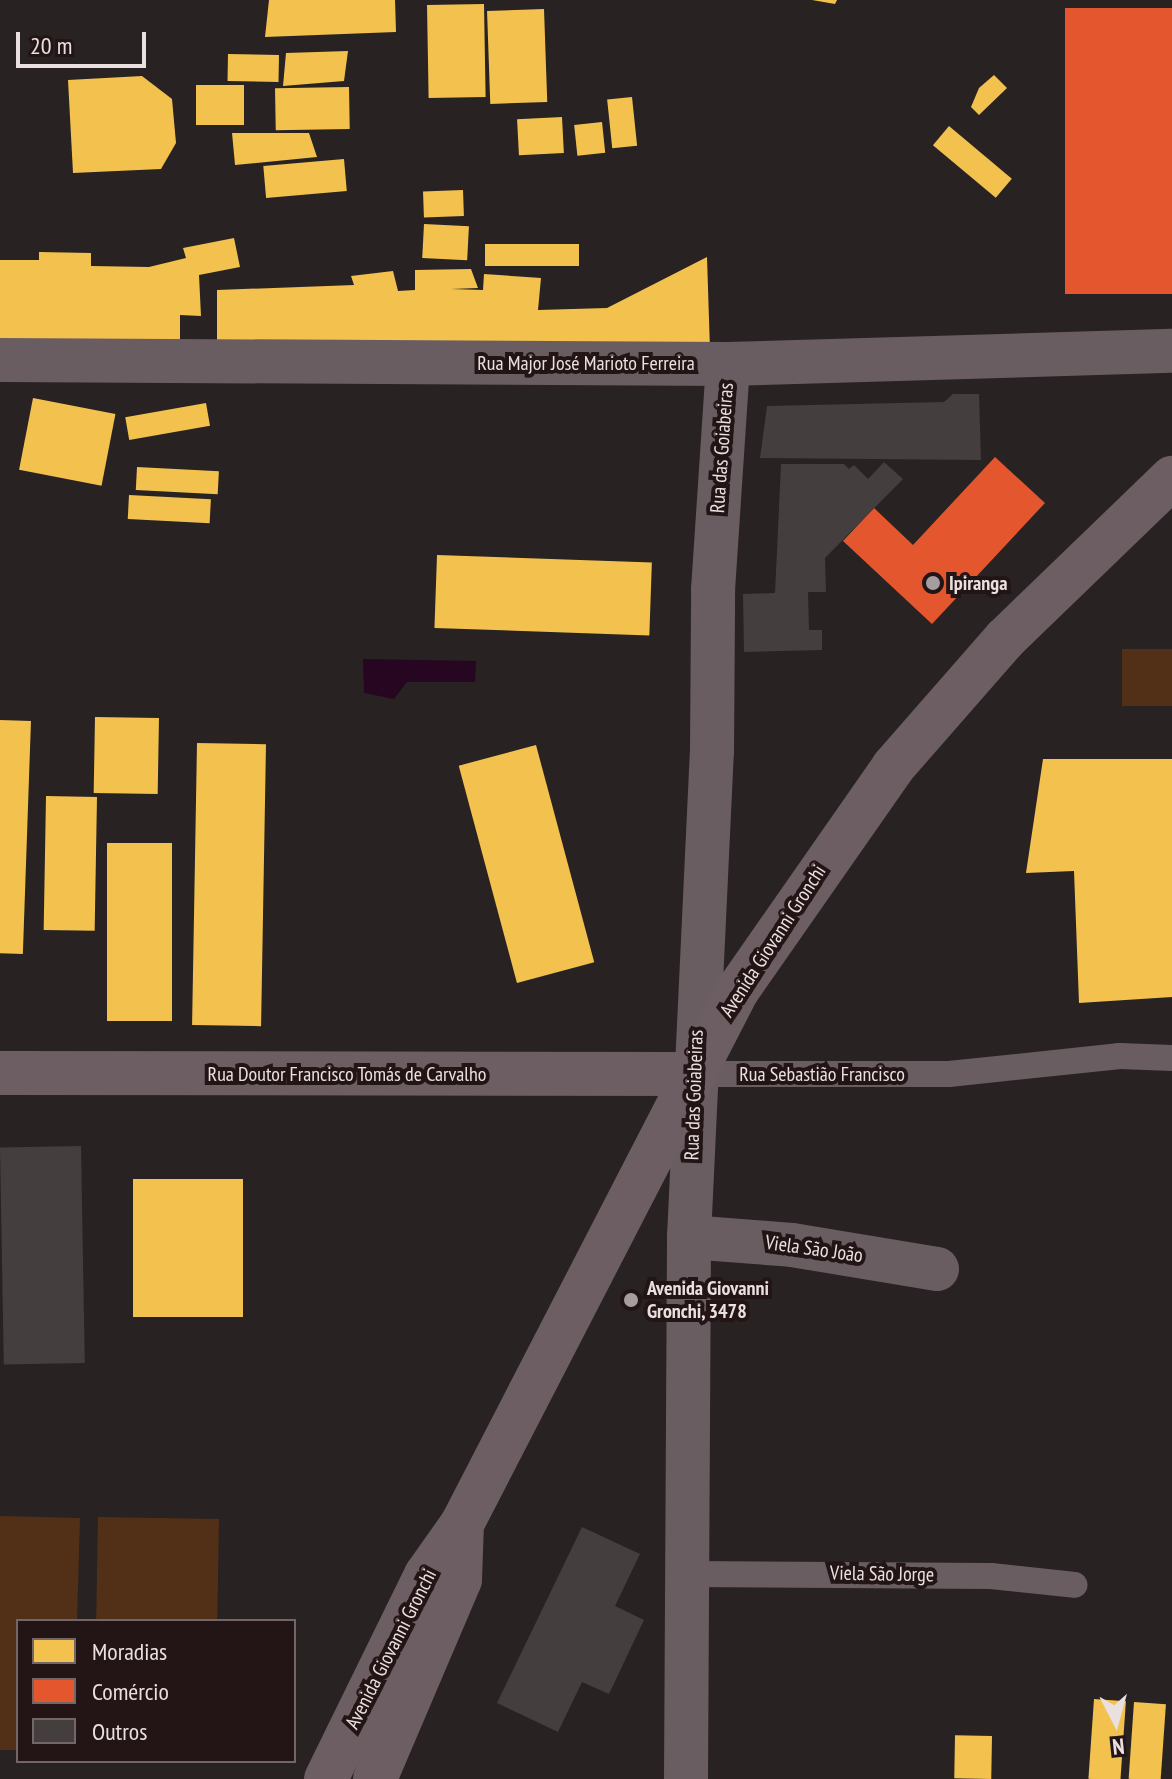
<!DOCTYPE html>
<html>
<head>
<meta charset="utf-8">
<style>
  body { margin:0 }
  #map { position:relative; width:1172px; height:1779px; overflow:hidden; background:#282222; font-family:"PT Sans Narrow",sans-serif }
  div>[style] { position:absolute }
  [style*='--x'] { left:calc(var(--x)*1px); top:calc(var(--y)*1px); width:calc(var(--w)*1px); rotate:calc(var(--a)*1deg) }
  .green>* { inset:0; background:#523017; transform-origin:0 0 }
  .water>* { inset:0; background:#270622 }
  .homes>* { inset:0; background:#f2c14e; transform-origin:0 0 }
  .shops>* { inset:0; background:#e4572e; transform-origin:0 0 }
  .building>* { inset:0; background:#443e3e; transform-origin:0 0 }
  .service>* { height:26px; margin:-13px; padding:0 13px; transform-origin:13px; border-radius:13px; background:#6a5d62 }
  .minor>* { height:44px; margin:-22px; padding:0 22px; transform-origin:22px; border-radius:22px; background:#6a5d62 }
  .primary>* { height:44px; margin:-22px; padding:0 22px; transform-origin:22px; border-radius:22px; background:#6c5e62 }
  .dots>* { width:22px; height:22px; translate:-50% -50%; box-sizing:border-box; border:4px solid #231516; border-radius:50% }
  span { translate:-50% -50%; white-space:nowrap; text-align:center; line-height:1.15; -webkit-text-stroke:8px #231516; paint-order:stroke }
  .street-label { font-size:20px; color:#eae0e0 }
  .poi-label { font-size:20px; color:#eae0e0; font-weight:700 }
  .left { translate:0 -50%; text-align:left }
  .legend { position:absolute; left:16px; top:1619px; width:280px; height:144px; box-sizing:border-box; background:#231516; border:2px solid #736667; margin:0; padding:10px 14px; list-style:none; font-size:24px; color:#eae0e0 }
  .legend li { display:flex; align-items:center; gap:16px; height:40px }
  .legend b { width:40px; border:2px solid #736667 }
  .north { position:absolute; left:1076px; top:1683px; width:80px; height:80px; -webkit-text-stroke:6px #231516; paint-order:stroke; rotate:174deg; font-size:22px; font-weight:700; line-height:32px; text-align:center; color:#eae0e0 }
  .north::after { content:''; display:block; margin:auto; width:28px; height:36px; background:#eae0e0; clip-path:polygon(50% 0,100% 100%,50% 72%,0 100%) }
  .scale { position:absolute; left:16px; top:32px; width:130px; height:36px; box-sizing:border-box; border:4px solid #eae0e0; border-top:0; padding-left:10px; font-size:24px; line-height:28px; white-space:nowrap; color:#eae0e0; -webkit-text-stroke:6px #231516; paint-order:stroke }
</style>
</head>
<body>
<div id="map">
  <div class="green">
    <i style="left:1172px;top:649px;width:57px;height:50px;rotate:90deg"></i>
    <i style="clip-path:polygon(0 1516px,80px 1518px,77px 1621px,18px 1621px,18px 1750px,0 1750px)"></i>
    <i style="left:98px;top:1517px;width:121px;height:104px;rotate:1deg"></i>
  </div>
  <div class="water">
    <i style="clip-path:polygon(363px 659px,476px 661px,475px 682px,407px 682px,394px 699px,364px 693px)"></i>
  </div>
  <div class="homes">
    <i style="clip-path:polygon(269px 0,395px 0,396px 32px,265px 37px)"></i>
    <i style="clip-path:polygon(812px 0,837px 0,835px 4px)"></i>
    <i style="left:484px;top:4px;width:93px;height:57px;rotate:89deg"></i>
    <i style="left:544px;top:9px;width:93px;height:57px;rotate:88deg"></i>
    <i style="clip-path:polygon(348px 51px,344px 81px,283px 86px,286px 53px)"></i>
    <i style="left:228px;top:54px;width:51px;height:27px;rotate:1deg"></i>
    <i style="clip-path:polygon(994px 75px,1007px 88px,979px 115px,971px 107px,979px 88px)"></i>
    <i style="clip-path:polygon(142px 76px,172px 99px,176px 143px,161px 169px,73px 173px,68px 80px)"></i>
    <i style="left:196px;top:85px;width:48px;height:40px"></i>
    <i style="left:349px;top:87px;width:42px;height:74px;rotate:89deg"></i>
    <i style="left:632px;top:97px;width:49px;height:25px;rotate:84deg"></i>
    <i style="left:562px;top:117px;width:36px;height:45px;rotate:87deg"></i>
    <i style="left:602px;top:122px;width:31px;height:28px;rotate:84deg"></i>
    <i style="left:949px;top:126px;width:82px;height:25px;rotate:40deg"></i>
    <i style="clip-path:polygon(232px 133px,309px 133px,317px 157px,235px 165px)"></i>
    <i style="left:344px;top:159px;width:32px;height:81px;rotate:85deg"></i>
    <i style="left:463px;top:190px;width:26px;height:40px;rotate:88deg"></i>
    <i style="left:424px;top:224px;width:45px;height:34px;rotate:3deg"></i>
    <i style="clip-path:polygon(234px 238px,240px 267px,199px 275px,201px 316px,180px 315px,180px 346px,0 345px,0 260px,39px 260px,39px 252px,91px 253px,91px 266px,149px 267px,186px 258px,183px 248px)"></i>
    <i style="left:579px;top:244px;width:22px;height:94px;rotate:90deg"></i>
    <i style="clip-path:polygon(707px 257px,710px 350px,217px 346px,217px 290px,354px 285px,351px 276px,393px 271px,398px 291px,415px 290px,415px 270px,471px 269px,478px 288px,451px 289px,483px 290px,484px 274px,541px 278px,538px 310px,607px 308px)"></i>
    <i style="left:33px;top:398px;width:84px;height:73px;rotate:11deg"></i>
    <i style="left:206px;top:403px;width:23px;height:82px;rotate:80deg"></i>
    <i style="left:137px;top:467px;width:82px;height:23px;rotate:3deg"></i>
    <i style="left:129px;top:495px;width:82px;height:24px;rotate:3deg"></i>
    <i style="left:437px;top:555px;width:215px;height:73px;rotate:2deg"></i>
    <i style="left:95px;top:717px;width:64px;height:76px;rotate:1deg"></i>
    <i style="left:0;top:720px;width:31px;height:233px;rotate:2deg"></i>
    <i style="left:197px;top:743px;width:69px;height:282px;rotate:1deg"></i>
    <i style="left:536px;top:745px;width:225px;height:80px;rotate:75deg"></i>
    <i style="clip-path:polygon(1043px 759px,1172px 759px,1172px 997px,1079px 1003px,1074px 871px,1026px 873px)"></i>
    <i style="left:46px;top:796px;width:51px;height:134px;rotate:1deg"></i>
    <i style="left:107px;top:843px;width:65px;height:178px"></i>
    <i style="left:243px;top:1179px;width:138px;height:110px;rotate:90deg"></i>
    <i style="left:1094px;top:1699px;width:32px;height:80px;rotate:4deg"></i>
    <i style="left:1134px;top:1702px;width:32px;height:77px;rotate:4deg"></i>
    <i style="left:992px;top:1736px;width:43px;height:37px;rotate:91deg"></i>
  </div>
  <div class="shops">
    <i style="left:1065px;top:8px;width:107px;height:286px"></i>
    <i style="clip-path:polygon(995px 457px,1045px 503px,932px 624px,843px 541px,874px 508px,913px 545px)"></i>
  </div>
  <div class="building">
    <i style="clip-path:polygon(953px 394px,979px 394px,981px 460px,760px 458px,767px 406px,944px 402px)"></i>
    <i style="clip-path:polygon(884px 462px,903px 479px,825px 558px,826px 592px,808px 592px,809px 630px,822px 630px,822px 650px,744px 652px,743px 594px,775px 593px,781px 464px,844px 464px,849px 469px,854px 465px,868px 479px)"></i>
    <i style="left:81px;top:1146px;width:217px;height:81px;rotate:89deg"></i>
    <i style="clip-path:polygon(582px 1527px,640px 1554px,615px 1606px,644px 1620px,609px 1694px,582px 1682px,558px 1732px,497px 1703px)"></i>
  </div>
  <div class="service">
    <i style="--x:694;--y:1074;--w:255;--a:0"></i>
    <i style="--x:949;--y:1074;--w:172;--a:-6"></i>
    <i style="--x:1120;--y:1056;--w:52;--a:2.2"></i>
    <i style="--x:689;--y:1574;--w:302;--a:0.4"></i>
    <i style="--x:991;--y:1576;--w:84;--a:6.1"></i>
  </div>
  <div class="minor">
    <i style="--x:0;--y:360;--w:728;--a:0.31"></i>
    <i style="--x:728;--y:364;--w:444;--a:-1.7"></i>
    <i style="--x:689;--y:1237;--w:103;--a:4.4"></i>
    <i style="--x:792;--y:1245;--w:147;--a:9.4"></i>
    <i style="--x:686;--y:1779;--w:542;--a:-89.68"></i>
    <i style="--x:689;--y:1237;--w:486;--a:-87.3"></i>
    <i style="--x:712;--y:752;--w:162;--a:-89.6"></i>
    <i style="--x:713;--y:590;--w:226;--a:-86.2"></i>
  </div>
  <div class="primary">
    <i style="--x:0;--y:1073;--w:694;--a:0.08"></i>
    <i style="--x:326;--y:1779;--w:227;--a:-63.9"></i>
    <i style="--x:426;--y:1575;--w:62;--a:-54.8"></i>
    <i style="--x:462;--y:1524;--w:600;--a:-62.71"></i>
    <i style="--x:737;--y:991;--w:273;--a:-55.1"></i>
    <i style="--x:893;--y:767;--w:170;--a:-48.8"></i>
    <i style="--x:1005;--y:639;--w:232;--a:-44"></i>
    <i style="--x:375;--y:1779;--w:216;--a:-66.9"></i>
    <i style="--x:460;--y:1580;--w:56;--a:-88"></i>
  </div>
  <div class="dots">
    <i style="left:933px;top:583px;background:#a69e9e"></i>
    <i style="left:631px;top:1300px;background:#a69e9e"></i>
  </div>
  <div class="street-label">
    <span style="left:586px;top:363px">Rua Major José Marioto Ferreira</span>
    <span style="left:722px;top:448px;rotate:-86deg">Rua das Goiabeiras</span>
    <span style="left:773px;top:941px;rotate:-57deg">Avenida Giovanni Gronchi</span>
    <span style="left:347px;top:1074px">Rua Doutor Francisco Tomás de Carvalho</span>
    <span style="left:822px;top:1074px">Rua Sebastião Francisco</span>
    <span style="left:694px;top:1095px;rotate:-88deg">Rua das Goiabeiras</span>
    <span style="left:814px;top:1249px;rotate:8deg">Viela São João</span>
    <span style="left:882px;top:1574px;rotate:1deg">Viela São Jorge</span>
    <span style="left:391px;top:1649px;rotate:-63deg">Avenida Giovanni Gronchi</span>
  </div>
  <div class="poi-label">
    <span class="left" style="left:949px;top:583px">Ipiranga</span>
    <span class="left" style="left:647px;top:1300px">Avenida Giovanni<br>Gronchi, 3478</span>
  </div>
  <ul class="legend">
  <li><b style="height:22px;background:#f2c14e"></b>Moradias</li>
  <li><b style="height:22px;background:#e4572e"></b>Comércio</li>
  <li><b style="height:22px;background:#443e3e"></b>Outros</li>
  </ul>
  <div class="north">N</div>
  <div class="scale">20 m</div>
</div>
</body>
</html>
